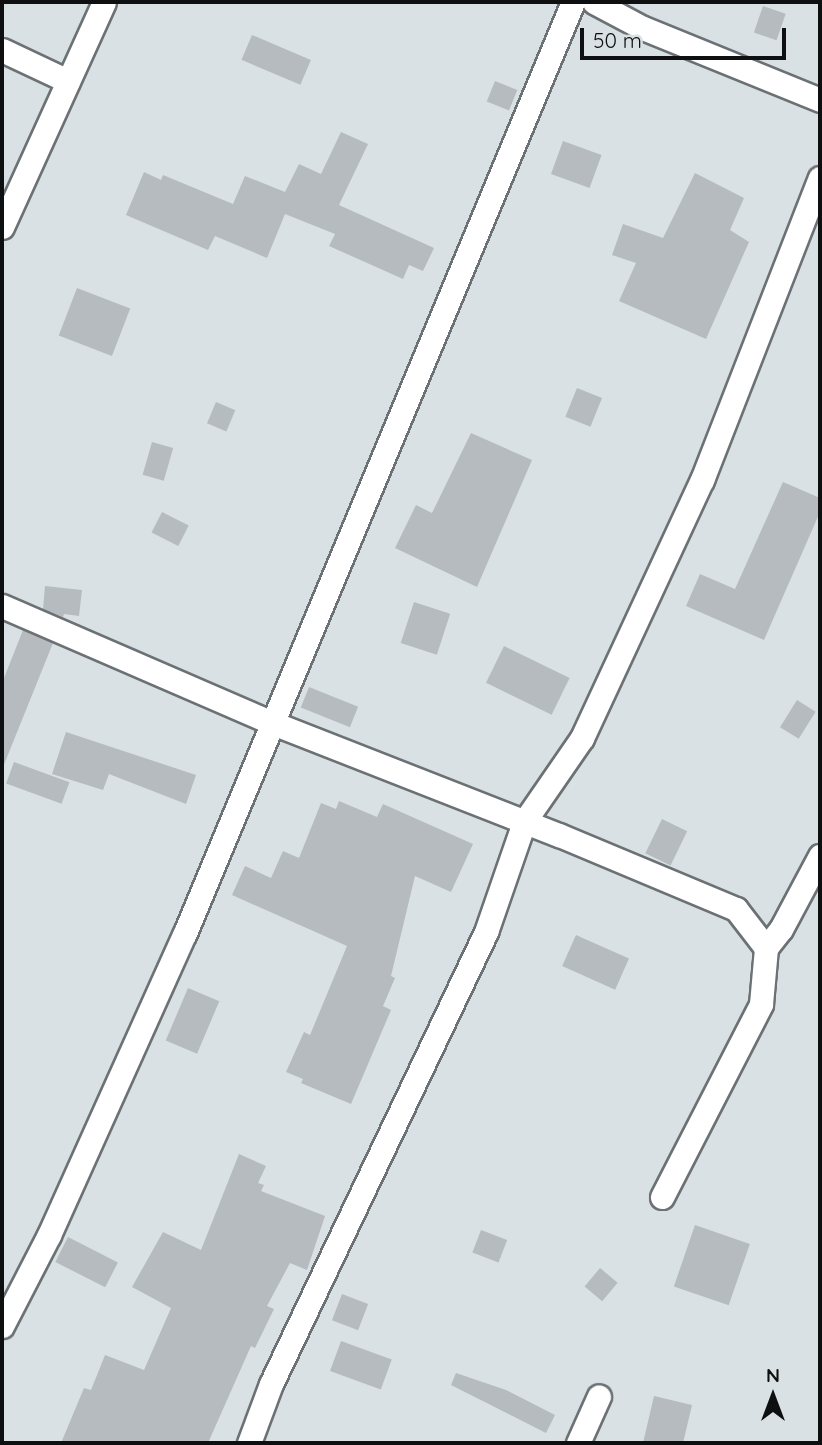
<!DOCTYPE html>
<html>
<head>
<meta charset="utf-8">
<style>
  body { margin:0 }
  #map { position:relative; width:822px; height:1445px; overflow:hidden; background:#dae1e4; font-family:Quicksand,sans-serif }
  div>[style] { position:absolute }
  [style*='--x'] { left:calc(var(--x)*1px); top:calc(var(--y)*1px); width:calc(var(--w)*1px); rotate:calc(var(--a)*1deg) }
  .building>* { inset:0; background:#b5bbbf; transform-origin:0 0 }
  .roads { filter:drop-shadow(2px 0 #6b7174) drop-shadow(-2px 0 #6b7174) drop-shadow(0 2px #6b7174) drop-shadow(0 -2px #6b7174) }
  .minor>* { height:23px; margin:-11.5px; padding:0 11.5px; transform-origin:11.5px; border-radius:11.5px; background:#fff }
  span { translate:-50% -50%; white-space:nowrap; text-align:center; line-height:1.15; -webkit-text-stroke:7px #dae1e4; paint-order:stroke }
  .frame { position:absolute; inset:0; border:4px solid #0d0f10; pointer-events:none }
  .north { position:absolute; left:738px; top:1361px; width:70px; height:70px; -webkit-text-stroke:5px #dae1e4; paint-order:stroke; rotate:0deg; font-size:19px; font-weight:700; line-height:28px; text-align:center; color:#0d0f10 }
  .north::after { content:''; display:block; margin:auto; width:24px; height:32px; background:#0d0f10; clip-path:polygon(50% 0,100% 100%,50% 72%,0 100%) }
  .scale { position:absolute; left:580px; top:28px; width:206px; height:32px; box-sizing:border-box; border:4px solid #0d0f10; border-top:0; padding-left:9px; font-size:21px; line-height:24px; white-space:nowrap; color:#0d0f10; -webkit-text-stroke:5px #dae1e4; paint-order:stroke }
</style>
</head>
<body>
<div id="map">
  <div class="building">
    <i style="left:763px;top:6px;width:24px;height:28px;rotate:19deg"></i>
    <i style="left:252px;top:35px;width:64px;height:27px;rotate:23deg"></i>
    <i style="left:495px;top:81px;width:24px;height:22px;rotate:22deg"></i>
    <i style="clip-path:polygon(341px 132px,368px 144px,339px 205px,434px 248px,423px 271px,409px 265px,403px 279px,329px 246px,335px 234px,285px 214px,267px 258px,215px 236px,208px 250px,126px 215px,144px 172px,161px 180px,163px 175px,233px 204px,245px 176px,285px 192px,299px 164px,321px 174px)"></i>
    <i style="left:563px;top:141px;width:41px;height:35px;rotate:20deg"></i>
    <i style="clip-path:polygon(695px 173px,744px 198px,730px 230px,749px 242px,706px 339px,619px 301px,636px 263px,612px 255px,623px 224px,663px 238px)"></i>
    <i style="left:77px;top:288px;width:57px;height:51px;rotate:21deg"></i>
    <i style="left:577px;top:388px;width:27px;height:31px;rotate:22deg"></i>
    <i style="left:216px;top:402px;width:21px;height:23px;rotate:23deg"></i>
    <i style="clip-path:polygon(471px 433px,532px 460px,477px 587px,395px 548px,416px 505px,432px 513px)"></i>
    <i style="left:152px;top:442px;width:22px;height:34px;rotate:16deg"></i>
    <i style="clip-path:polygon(783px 482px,820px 498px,820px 512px,764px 640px,686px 606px,700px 574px,735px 589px)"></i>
    <i style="left:162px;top:512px;width:30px;height:23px;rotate:27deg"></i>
    <i style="clip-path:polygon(45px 586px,82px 590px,79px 616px,64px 614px,63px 617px,43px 609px)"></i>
    <i style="left:414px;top:602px;width:38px;height:43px;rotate:18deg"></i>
    <i style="clip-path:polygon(23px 630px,53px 643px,3px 767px,2px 683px)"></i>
    <i style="left:504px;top:646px;width:73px;height:41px;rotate:26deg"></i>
    <i style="left:309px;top:687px;width:53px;height:22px;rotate:22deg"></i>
    <i style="left:797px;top:700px;width:22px;height:32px;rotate:32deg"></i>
    <i style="clip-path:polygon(66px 732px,196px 775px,186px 804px,109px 774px,103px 790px,52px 774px)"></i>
    <i style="left:14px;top:762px;width:59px;height:23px;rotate:20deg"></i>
    <i style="clip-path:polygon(339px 801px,377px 817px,383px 804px,473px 844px,451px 892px,415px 876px,391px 976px,395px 978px,383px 1006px,391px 1010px,351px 1104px,301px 1083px,303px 1079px,286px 1072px,304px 1032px,310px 1035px,347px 946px,232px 895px,245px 866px,271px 878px,283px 851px,299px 858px,321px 803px,336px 809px)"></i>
    <i style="left:662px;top:819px;width:28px;height:38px;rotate:26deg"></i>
    <i style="left:576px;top:935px;width:58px;height:34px;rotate:24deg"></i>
    <i style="left:188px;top:988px;width:34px;height:57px;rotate:23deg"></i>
    <i style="clip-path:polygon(239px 1154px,266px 1166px,258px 1183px,264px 1185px,261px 1191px,325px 1216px,307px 1270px,290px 1263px,267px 1306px,274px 1309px,255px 1348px,251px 1346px,208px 1443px,61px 1443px,84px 1388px,91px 1390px,105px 1355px,144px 1370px,171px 1308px,132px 1287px,163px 1232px,201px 1250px)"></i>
    <i style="left:695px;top:1225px;width:58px;height:65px;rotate:19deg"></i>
    <i style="left:481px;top:1230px;width:28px;height:24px;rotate:21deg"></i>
    <i style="left:68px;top:1237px;width:56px;height:28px;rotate:27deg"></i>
    <i style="left:600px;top:1268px;width:23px;height:24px;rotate:40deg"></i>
    <i style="left:342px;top:1294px;width:28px;height:28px;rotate:21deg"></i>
    <i style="left:341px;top:1341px;width:54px;height:32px;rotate:20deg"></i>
    <i style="clip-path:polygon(456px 1373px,506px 1390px,555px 1415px,546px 1433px,451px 1385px)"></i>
    <i style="clip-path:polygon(654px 1396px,692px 1405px,683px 1443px,643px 1443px)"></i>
  </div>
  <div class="roads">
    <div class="minor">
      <i style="--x:594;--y:2;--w:55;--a:28"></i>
      <i style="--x:643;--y:28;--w:191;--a:22.1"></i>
      <i style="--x:2;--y:50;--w:73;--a:25.2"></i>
      <i style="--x:2;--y:227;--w:247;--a:-65.6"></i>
      <i style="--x:2;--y:606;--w:292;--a:23.4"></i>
      <i style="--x:270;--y:722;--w:310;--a:21.4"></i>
      <i style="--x:559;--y:835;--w:192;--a:22.7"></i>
      <i style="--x:736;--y:909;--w:49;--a:52.4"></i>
      <i style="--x:766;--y:948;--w:24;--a:-52"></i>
      <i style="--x:781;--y:929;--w:83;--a:-61.9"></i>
      <i style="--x:662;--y:1197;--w:217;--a:-62.8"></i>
      <i style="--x:761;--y:1004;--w:56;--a:-84.9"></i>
      <i style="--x:2;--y:1326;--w:102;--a:-62.7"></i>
      <i style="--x:49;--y:1235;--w:331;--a:-65.8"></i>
      <i style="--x:185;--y:933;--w:1009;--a:-67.38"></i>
      <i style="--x:249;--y:1443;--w:63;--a:-69.6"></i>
      <i style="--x:271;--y:1384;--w:501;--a:-64.56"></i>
      <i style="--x:486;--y:932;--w:116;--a:-70.9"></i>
      <i style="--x:524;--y:822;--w:102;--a:-55.4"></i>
      <i style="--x:582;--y:738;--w:285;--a:-65.1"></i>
      <i style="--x:702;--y:480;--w:324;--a:-68.7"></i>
      <i style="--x:578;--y:1443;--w:51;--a:-65.9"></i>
    </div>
  </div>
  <div class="frame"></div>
  <div class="north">N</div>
  <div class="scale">50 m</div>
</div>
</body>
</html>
